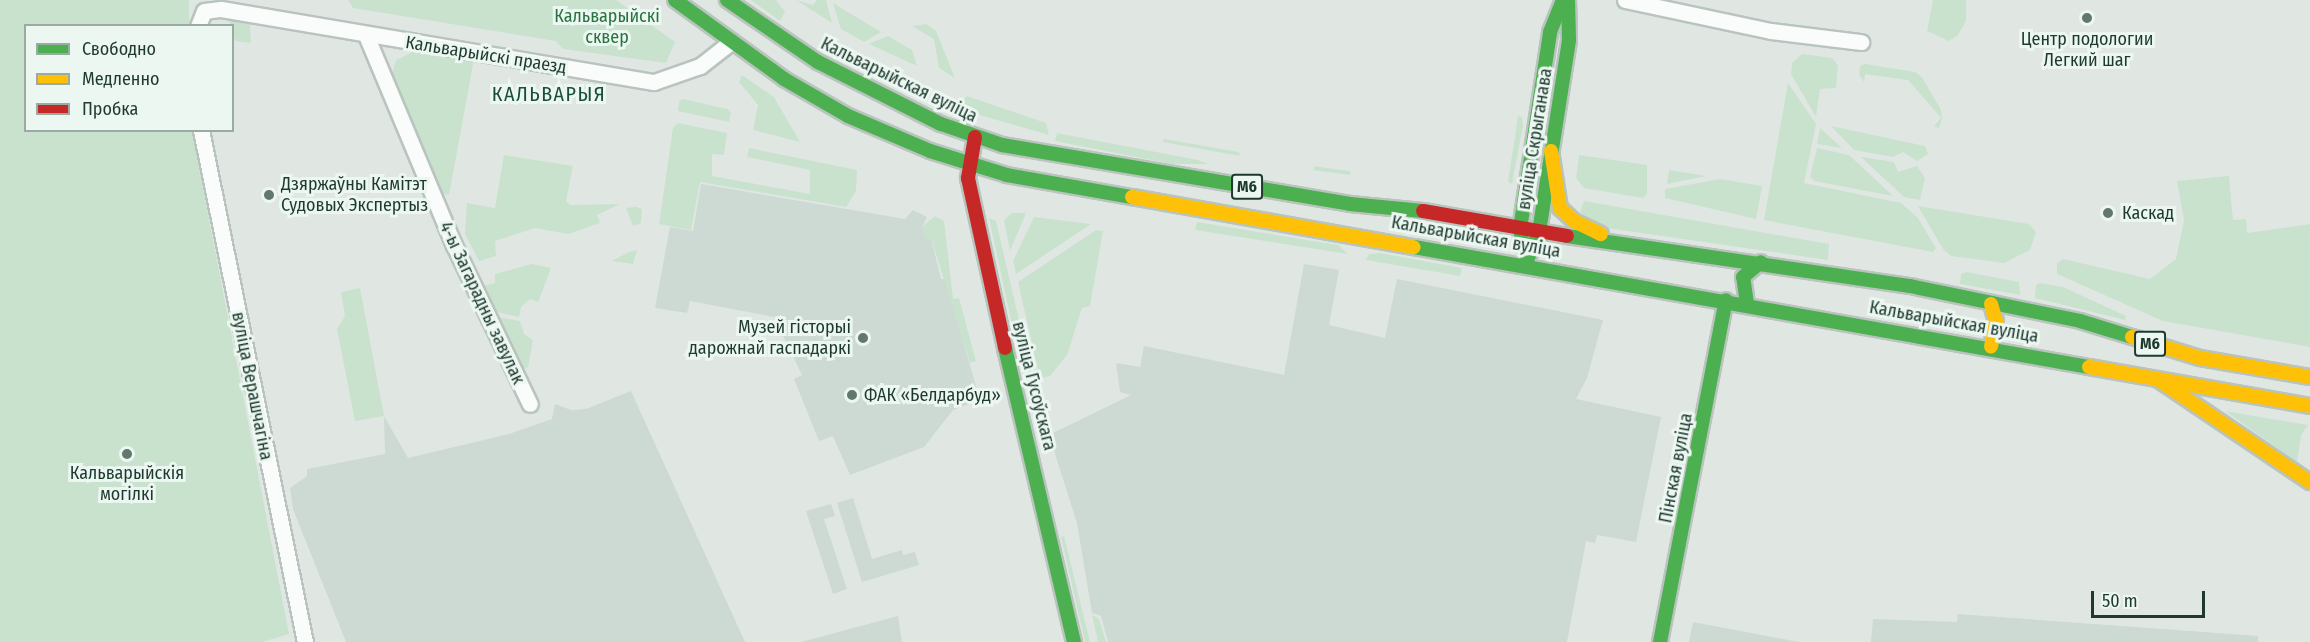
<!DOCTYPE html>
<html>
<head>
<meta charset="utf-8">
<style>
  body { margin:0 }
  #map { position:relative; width:2310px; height:642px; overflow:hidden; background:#e0e7e3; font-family:"Fira Sans Condensed",sans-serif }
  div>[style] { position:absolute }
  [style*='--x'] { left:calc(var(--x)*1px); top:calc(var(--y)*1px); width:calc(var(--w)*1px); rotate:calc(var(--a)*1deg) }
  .built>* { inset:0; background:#cdd9d3 }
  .green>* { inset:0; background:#c8e2ce; transform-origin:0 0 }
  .roads { filter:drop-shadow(2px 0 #b9c4be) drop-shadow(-2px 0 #b9c4be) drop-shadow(0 2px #b9c4be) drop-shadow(0 -2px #b9c4be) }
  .street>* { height:15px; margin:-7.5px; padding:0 7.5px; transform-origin:7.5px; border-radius:7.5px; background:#fafbfb }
  .fast>* { height:14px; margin:-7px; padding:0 7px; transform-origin:7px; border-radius:7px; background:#4caf50 }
  .slow>* { height:14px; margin:-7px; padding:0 7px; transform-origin:7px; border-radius:7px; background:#ffc107 }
  .jam>* { height:14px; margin:-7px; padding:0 7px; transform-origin:7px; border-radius:7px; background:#c62828 }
  .dots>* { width:16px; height:16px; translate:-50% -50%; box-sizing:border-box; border:3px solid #edf7f1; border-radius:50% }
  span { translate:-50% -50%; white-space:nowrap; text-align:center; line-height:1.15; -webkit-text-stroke:6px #edf7f1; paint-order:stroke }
  .shield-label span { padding:2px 4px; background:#edf7f1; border:2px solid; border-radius:4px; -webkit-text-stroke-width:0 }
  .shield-label { font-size:16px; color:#1e3a30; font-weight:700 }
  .park-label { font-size:18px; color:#26733e }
  .poi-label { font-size:18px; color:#1e3a30 }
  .left { translate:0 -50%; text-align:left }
  .right { translate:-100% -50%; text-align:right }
  .street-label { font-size:18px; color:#1e3a30 }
  .neighbourhood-label { font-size:20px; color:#194d3c; letter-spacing:1.5px }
  .legend { position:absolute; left:24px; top:24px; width:210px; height:108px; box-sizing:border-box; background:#edf7f1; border:2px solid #9aaba4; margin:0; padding:8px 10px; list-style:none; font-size:18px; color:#1e3a30 }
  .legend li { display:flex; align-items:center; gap:12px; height:30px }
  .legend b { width:30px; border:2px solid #9aaba4 }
  .scale { position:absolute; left:2091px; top:591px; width:114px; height:27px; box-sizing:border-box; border:3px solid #1e3a30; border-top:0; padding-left:8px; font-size:18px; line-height:21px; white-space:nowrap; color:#1e3a30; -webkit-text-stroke:4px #edf7f1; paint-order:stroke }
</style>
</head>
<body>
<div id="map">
  <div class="built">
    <i style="clip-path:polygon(701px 184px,905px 219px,913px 210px,927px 217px,922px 227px,926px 238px,931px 238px,941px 279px,945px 279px,980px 400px,953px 410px,924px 447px,850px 475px,833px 436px,819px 441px,794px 379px,802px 375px,774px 317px,690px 301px,687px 313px,655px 308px,670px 227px,693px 231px)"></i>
    <i style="clip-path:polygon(1304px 264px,1339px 270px,1329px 325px,1385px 338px,1397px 279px,1603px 320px,1587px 378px,1576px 399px,1661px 417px,1636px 542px,1597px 535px,1595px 543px,1586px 541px,1567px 642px,1108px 642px,1101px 616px,1092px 613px,1077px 523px,1049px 435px,1131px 395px,1120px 392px,1116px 363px,1140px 367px,1144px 346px,1284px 375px)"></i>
    <i style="clip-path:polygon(631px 391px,745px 642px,346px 642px,293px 509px,290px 488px,307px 476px,307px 469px,385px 454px,384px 416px,408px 458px,509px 434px,552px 419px,555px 404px,571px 410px,586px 409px)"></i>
    <i style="clip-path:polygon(853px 498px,872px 559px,902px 550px,903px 555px,915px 552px,919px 565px,862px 582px,837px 503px)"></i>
    <i style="clip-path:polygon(831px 504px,835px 516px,824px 519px,847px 589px,833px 594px,806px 511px)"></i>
    <i style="clip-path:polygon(1958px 614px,2258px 636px,2258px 642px,1871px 642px,1873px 619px,1957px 622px)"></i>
    <i style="clip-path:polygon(898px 616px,902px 642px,801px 642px)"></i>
    <i style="clip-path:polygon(1693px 622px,1799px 642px,1689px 642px)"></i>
  </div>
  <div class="green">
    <i style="clip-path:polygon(0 0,189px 0,189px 25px,26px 26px,26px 130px,192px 131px,289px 634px,262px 642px,0 642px)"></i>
    <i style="clip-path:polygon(348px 0,616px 0,675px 42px,666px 63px,563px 49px,556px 41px,353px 8px)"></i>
    <i style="clip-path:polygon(751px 0,776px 0,785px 12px,780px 21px)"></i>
    <i style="clip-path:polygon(796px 0,813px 5px,817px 0,826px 0,832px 23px)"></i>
    <i style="clip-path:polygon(1933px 0,1966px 0,1966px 21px,1958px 35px,1949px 41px,1927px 31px)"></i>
    <i style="clip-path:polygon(833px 3px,881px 32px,864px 42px,841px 29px)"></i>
    <i style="clip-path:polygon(226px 17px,250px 22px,251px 43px,235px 41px,232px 26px)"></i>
    <i style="clip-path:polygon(926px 24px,936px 31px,955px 78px,939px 68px,934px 39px,912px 26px)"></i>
    <i style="clip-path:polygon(888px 36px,912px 50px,917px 66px,869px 44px)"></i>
    <i style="clip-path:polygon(415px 51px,474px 59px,449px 195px,441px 193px,392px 73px,396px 60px)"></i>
    <i style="clip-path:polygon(1802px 54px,1832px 58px,1838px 65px,1836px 88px,1820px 89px,1816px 117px,1791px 74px,1792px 63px)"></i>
    <i style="clip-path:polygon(1865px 64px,1915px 72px,1922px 77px,1941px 110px,1942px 119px,1939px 128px,1934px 126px,1941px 118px,1908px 80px,1865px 74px,1864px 82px,1859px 75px,1860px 66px)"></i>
    <i style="clip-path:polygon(742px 75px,774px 97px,800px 142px,753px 130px,758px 105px,739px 82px)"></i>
    <i style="clip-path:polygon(1788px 83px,1816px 124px,1804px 183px,1901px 203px,1918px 218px,1936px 248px,1933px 252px,1764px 220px)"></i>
    <i style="clip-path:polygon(967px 96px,1046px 123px,1049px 135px,955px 108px)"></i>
    <i style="clip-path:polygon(683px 99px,727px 109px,731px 113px,729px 122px,678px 111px,679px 101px)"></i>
    <i style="clip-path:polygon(1518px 116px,1522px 117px,1523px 126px,1512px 184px,1508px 182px)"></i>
    <i style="clip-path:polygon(678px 123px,727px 133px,724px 155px,712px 154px,712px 176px,810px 194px,810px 170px,747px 157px,749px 148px,857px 170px,856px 191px,846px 207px,700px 182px,691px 230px,659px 224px,673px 128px)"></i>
    <i style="clip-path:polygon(1831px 126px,1925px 146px,1928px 154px,1917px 161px,1903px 152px,1893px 157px,1854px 150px)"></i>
    <i style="clip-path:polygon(1820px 128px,1842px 148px,1817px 144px)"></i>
    <i style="clip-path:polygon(1057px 133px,1198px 160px,1208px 164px,1171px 164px,1055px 141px)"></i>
    <i style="clip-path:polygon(1164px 139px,1239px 152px,1240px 156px,1163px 142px)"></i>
    <i style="clip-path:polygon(1817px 148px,1849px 155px,1893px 196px,1814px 181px,1810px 177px)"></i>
    <i style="clip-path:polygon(504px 155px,573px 166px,566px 201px,570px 205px,620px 204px,597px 215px,600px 223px,568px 234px,535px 228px,495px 241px,496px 256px,479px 261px,465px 234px,467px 203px,495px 208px)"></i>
    <i style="clip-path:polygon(1579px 155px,1647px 165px,1647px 194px,1643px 198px,1584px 188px,1576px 178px)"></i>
    <i style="clip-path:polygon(1861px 157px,1894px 162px,1898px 172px,1917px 166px,1925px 178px,1920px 200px,1904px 197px)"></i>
    <i style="left:1314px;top:166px;width:37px;height:4px;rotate:8deg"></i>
    <i style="clip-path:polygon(1669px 170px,1706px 176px,1667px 184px)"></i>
    <i style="clip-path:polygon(2229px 176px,2233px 220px,2246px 219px,2247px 233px,2310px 224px,2310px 347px,2163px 321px,2057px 274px,2057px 263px,2063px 259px,2150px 279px,2176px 259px,2184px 220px,2177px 181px)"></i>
    <i style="clip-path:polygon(1720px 179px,1762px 186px,1756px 219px,1665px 198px,1665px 189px)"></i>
    <i style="clip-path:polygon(1584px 201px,1829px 244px,1828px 260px,1600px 227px,1580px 212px)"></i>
    <i style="clip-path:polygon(1918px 206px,2029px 224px,2036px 232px,2030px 250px,2004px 263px,1951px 256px,1943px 249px)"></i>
    <i style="clip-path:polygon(636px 207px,642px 209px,641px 223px,633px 226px,626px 208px)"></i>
    <i style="clip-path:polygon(1012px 213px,1026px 213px,1010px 251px,1004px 220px)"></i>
    <i style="clip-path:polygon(935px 216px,944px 221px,953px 299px,959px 298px,976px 361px,970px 363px,931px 238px,926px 239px,922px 227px)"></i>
    <i style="clip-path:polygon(1034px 217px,1091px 224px,1016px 274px,1013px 261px)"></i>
    <i style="clip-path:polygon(989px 218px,996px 221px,1033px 380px,1024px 381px)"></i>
    <i style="clip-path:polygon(1197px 222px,1338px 245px,1348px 254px,1195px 230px)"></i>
    <i style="clip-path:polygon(1096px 230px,1103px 231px,1090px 306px,1082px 308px,1067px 355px,1050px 376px,1040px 378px,1018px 282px)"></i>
    <i style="clip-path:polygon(637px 250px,633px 264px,612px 261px,629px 252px)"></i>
    <i style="clip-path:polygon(1380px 253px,1462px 268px,1460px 276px,1366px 260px,1369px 254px)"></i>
    <i style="clip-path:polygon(532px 264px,551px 268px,538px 302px,530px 299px,521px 307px,519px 317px,489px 310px,479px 287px,495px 283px,495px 274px)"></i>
    <i style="clip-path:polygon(1967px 272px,2019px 282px,2020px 295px,1960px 284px,1961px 274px)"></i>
    <i style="clip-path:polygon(2040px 283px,2063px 287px,2126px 316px,2125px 320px,2035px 298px,2036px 285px)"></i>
    <i style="clip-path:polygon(360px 288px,384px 416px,355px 421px,337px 329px,345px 316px,341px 292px)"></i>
    <i style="clip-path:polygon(491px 316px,520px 321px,524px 334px,533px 340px,528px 367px,520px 371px)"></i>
    <i style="clip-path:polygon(2225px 411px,2308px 425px,2301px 435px,2297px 462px)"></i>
    <i style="clip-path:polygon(1064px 536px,1090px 642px,1085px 642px,1061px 537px)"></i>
    <i style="clip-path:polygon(1092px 615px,1099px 619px,1106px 642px,1098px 642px)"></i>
  </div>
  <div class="roads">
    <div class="street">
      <i style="--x:1625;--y:0;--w:149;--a:12"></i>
      <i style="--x:1771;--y:31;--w:91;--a:7"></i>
      <i style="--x:198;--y:26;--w:16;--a:-68"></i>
      <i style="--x:204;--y:11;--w:17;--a:-7"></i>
      <i style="--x:221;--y:9;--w:439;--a:9.6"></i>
      <i style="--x:654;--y:82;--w:49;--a:-19.2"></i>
      <i style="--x:700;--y:66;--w:39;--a:-38"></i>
      <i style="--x:366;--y:35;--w:228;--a:67.3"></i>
      <i style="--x:454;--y:245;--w:176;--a:64.5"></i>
      <i style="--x:201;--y:130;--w:522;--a:78.52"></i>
    </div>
    <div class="fast">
      <i style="--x:675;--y:0;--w:135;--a:35.9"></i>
      <i style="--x:784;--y:79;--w:74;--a:30"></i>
      <i style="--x:848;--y:116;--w:89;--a:23.1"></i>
      <i style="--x:930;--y:151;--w:81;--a:17.3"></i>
      <i style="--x:1007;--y:175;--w:127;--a:10"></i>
      <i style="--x:727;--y:0;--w:110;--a:34.3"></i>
      <i style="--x:818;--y:62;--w:138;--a:26.8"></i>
      <i style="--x:941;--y:124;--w:65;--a:19"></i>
      <i style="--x:1002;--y:145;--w:353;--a:9.6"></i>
      <i style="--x:1350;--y:204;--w:73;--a:5.5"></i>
      <i style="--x:1567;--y:236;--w:347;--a:8.3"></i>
      <i style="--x:1910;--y:286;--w:174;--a:11.6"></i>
      <i style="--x:2080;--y:321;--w:54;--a:17.1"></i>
      <i style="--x:1523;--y:246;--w:17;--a:-100"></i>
      <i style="--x:1520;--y:229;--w:199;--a:-81.3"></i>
      <i style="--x:1550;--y:32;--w:35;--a:-68"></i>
      <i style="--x:1414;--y:247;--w:686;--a:10.08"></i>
      <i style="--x:1525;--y:265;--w:36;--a:-67"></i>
      <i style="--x:1539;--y:232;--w:194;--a:-81.1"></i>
      <i style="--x:1569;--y:40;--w:40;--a:-91.4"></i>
      <i style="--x:1747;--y:304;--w:27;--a:-98"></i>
      <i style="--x:1743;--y:277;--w:23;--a:-40"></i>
      <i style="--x:1005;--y:348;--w:302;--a:76.8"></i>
      <i style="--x:1660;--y:642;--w:348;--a:-79.1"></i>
    </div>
    <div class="slow">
      <i style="--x:1551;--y:151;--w:58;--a:81"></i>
      <i style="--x:1560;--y:208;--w:19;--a:43"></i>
      <i style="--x:1574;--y:221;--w:30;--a:26"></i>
      <i style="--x:1132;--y:197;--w:286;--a:10.1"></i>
      <i style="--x:1991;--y:304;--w:18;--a:74"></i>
      <i style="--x:1996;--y:321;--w:26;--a:101"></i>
      <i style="--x:2132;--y:337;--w:71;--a:17.2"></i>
      <i style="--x:2200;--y:358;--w:112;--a:9.8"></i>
      <i style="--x:2089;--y:367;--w:224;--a:10"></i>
      <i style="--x:2160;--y:381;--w:181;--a:34"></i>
    </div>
    <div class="jam">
      <i style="--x:975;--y:137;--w:42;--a:99.7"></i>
      <i style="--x:968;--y:178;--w:174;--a:77.7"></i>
      <i style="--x:1423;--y:211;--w:146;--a:9.8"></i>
    </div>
  </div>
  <div class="dots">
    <i style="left:2087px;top:18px;background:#62776f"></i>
    <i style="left:269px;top:195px;background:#62776f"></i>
    <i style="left:2108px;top:213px;background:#62776f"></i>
    <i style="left:863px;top:338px;background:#62776f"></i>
    <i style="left:852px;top:395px;background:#62776f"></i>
    <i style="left:127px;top:454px;background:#62776f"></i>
  </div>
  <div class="shield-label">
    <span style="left:1247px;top:187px">М6</span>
    <span style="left:2150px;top:344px">М6</span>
  </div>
  <div class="park-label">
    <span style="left:607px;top:27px">Кальварыйскі<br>сквер</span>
  </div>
  <div class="poi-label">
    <span style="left:2087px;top:50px">Центр подологии<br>Легкий шаг</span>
    <span class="left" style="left:281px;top:195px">Дзяржаўны Камітэт<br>Судовых Экспертыз</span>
    <span class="left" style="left:2122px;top:213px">Каскад</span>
    <span class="right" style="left:851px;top:338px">Музей гісторыі<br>дарожнай гаспадаркі</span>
    <span class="left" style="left:864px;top:395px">ФАК «Белдарбуд»</span>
    <span style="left:127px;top:484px">Кальварыйскія<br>могілкі</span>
  </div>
  <div class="street-label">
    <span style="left:486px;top:55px;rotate:9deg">Кальварыйскі праезд</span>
    <span style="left:899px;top:80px;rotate:26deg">Кальварыйская вуліца</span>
    <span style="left:1535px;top:139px;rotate:-81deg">вуліца Скрыганава</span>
    <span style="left:1476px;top:237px;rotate:10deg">Кальварыйская вуліца</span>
    <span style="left:482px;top:303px;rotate:65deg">4-ы Загарадны завулак</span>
    <span style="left:1954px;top:322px;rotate:10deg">Кальварыйская вуліца</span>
    <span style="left:252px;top:386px;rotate:79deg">вуліца Верашчагіна</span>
    <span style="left:1034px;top:386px;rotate:76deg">вуліца Гусоўскага</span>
    <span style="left:1676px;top:468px;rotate:-79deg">Пінская вуліца</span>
  </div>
  <div class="neighbourhood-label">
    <span style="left:549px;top:94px">КАЛЬВАРЫЯ</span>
  </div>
  <ul class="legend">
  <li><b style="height:8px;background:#4caf50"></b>Свободно</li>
  <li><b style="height:8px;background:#ffc107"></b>Медленно</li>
  <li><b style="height:8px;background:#c62828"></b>Пробка</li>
  </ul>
  <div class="scale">50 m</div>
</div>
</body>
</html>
